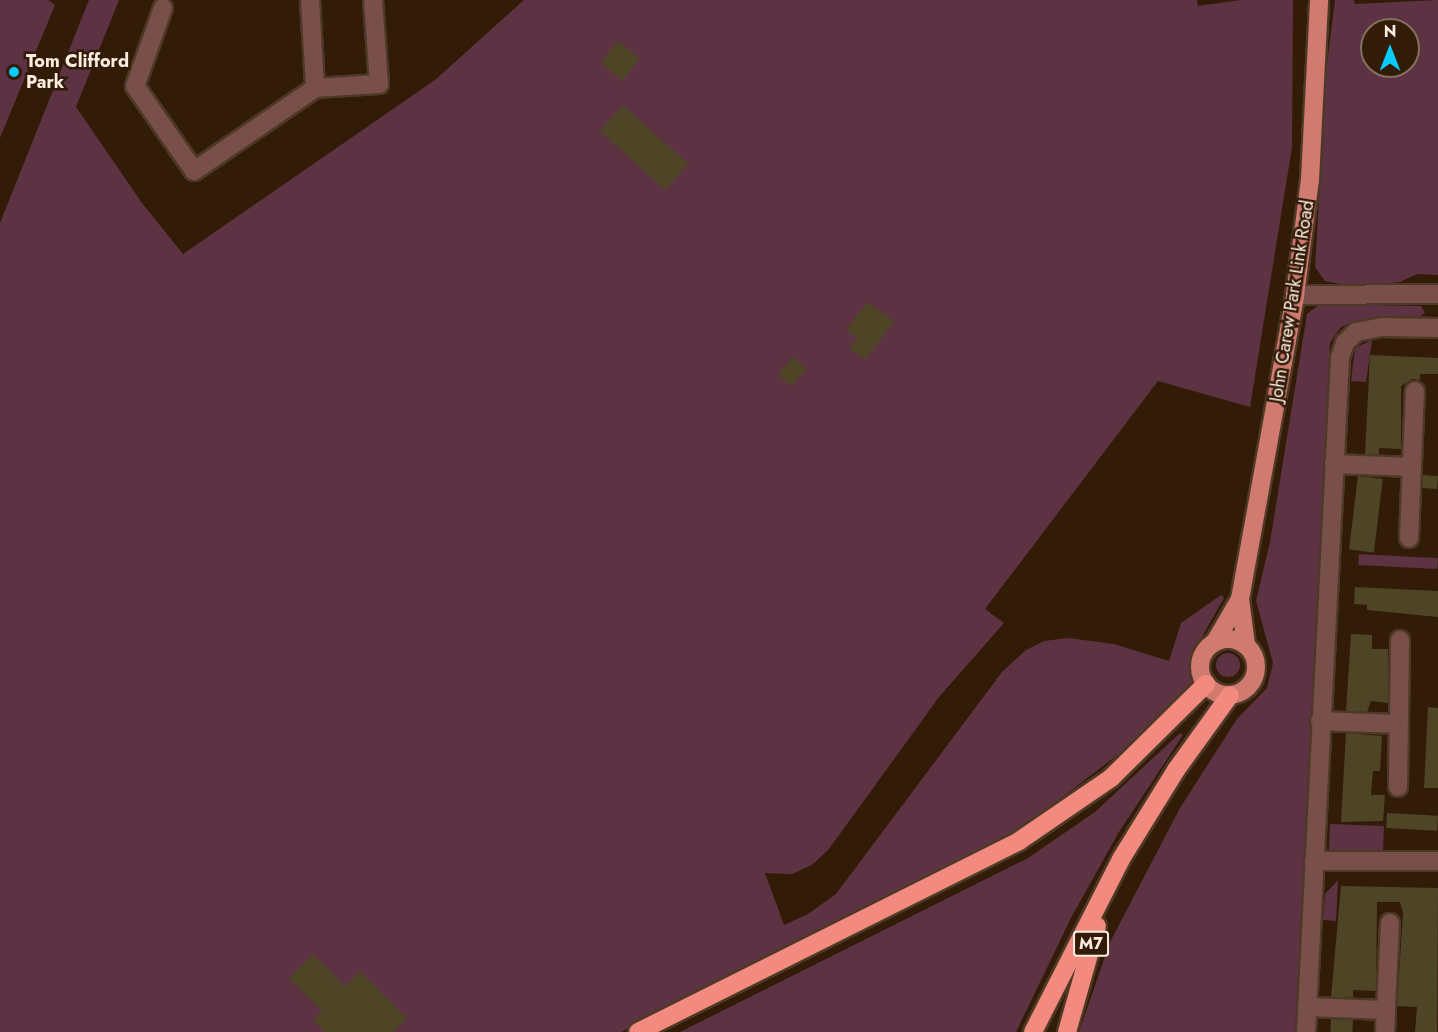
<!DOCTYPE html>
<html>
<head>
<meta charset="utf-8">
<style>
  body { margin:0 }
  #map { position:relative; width:1438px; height:1032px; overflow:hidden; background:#321c08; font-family:Jost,sans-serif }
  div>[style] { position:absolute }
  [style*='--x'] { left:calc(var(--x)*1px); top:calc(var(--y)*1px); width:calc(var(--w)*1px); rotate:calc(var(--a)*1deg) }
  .green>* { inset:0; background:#5d3344; transform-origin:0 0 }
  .round { border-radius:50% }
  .building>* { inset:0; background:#4e4527; transform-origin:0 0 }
  .roads { filter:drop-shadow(2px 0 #4e3926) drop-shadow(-2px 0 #4e3926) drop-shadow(0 2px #4e3926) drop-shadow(0 -2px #4e3926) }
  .minor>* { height:18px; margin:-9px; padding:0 9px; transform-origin:9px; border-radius:9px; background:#794f4a }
  .major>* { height:18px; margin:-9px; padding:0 9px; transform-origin:9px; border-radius:9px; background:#d07a70 }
  .major>.ring { margin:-9px; padding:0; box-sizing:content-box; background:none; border:18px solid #d07a70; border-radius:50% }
  .highway>* { height:18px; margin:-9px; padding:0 9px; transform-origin:9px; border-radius:9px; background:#f38a7f }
  .dots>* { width:16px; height:16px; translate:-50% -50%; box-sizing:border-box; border:3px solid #321c08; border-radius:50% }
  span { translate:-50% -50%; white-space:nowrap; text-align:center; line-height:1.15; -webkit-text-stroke:5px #321c08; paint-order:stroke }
  .shield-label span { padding:2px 4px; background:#321c08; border:2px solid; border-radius:4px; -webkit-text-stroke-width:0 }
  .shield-label { font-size:16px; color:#fdede1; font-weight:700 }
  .poi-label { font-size:18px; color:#fdede1; font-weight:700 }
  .left { translate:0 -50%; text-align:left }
  .street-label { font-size:18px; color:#fdede1 }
  .north { position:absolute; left:1360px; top:18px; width:60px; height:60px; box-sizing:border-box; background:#321c08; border:2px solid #83705f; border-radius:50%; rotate:0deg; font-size:16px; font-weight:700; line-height:24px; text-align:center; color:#fdede1 }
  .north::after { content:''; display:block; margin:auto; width:21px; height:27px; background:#08cbfa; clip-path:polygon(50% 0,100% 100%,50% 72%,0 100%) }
</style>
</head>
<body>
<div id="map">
  <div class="green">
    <i style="clip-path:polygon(0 0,48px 0,55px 5px,0 138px)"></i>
    <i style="clip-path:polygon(89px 0,119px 0,76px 107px,142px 203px,183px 254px,435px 80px,524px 0,1197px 0,1198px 6px,1241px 0,1293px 0,1292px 147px,1250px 407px,1158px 381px,985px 609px,1004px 623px,939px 697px,829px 849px,812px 865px,792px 874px,765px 873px,784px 925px,808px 914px,836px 894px,1002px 672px,1026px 650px,1044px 641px,1068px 638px,1114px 644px,1169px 661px,1181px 623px,1221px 595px,1224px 598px,1199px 642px,1193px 682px,1133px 743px,1026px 825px,621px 1032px,0 1032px,0 223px)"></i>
    <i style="clip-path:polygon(evenodd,1335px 0,1354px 0,1355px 4px,1438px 0,1438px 275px,1417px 274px,1400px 282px,1351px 286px,1325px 281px,1315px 267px,1327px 64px,1335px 0,1372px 30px,1408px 30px,1408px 66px,1372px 66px,1372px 30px)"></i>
    <i style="clip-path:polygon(1320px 304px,1421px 306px,1425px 313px,1414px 320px,1353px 321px,1340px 328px,1330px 343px,1297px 1032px,1079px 1032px,1110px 942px,1180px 808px,1237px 719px,1267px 688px,1273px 663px,1256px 601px,1270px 542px,1307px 314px)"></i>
    <i style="clip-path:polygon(1372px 340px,1366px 382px,1351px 381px,1355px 348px)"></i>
    <i style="left:1359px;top:554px;width:79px;height:11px;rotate:3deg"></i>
    <i class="round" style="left:1216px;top:653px;width:24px;height:24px"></i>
    <i style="clip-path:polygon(1180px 733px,1183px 735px,1119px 832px,1072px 916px,1016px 1032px,680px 1032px,1028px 858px,1095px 812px)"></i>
    <i style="left:1330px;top:824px;width:54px;height:26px;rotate:2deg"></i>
    <i style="clip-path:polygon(1338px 880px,1336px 921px,1323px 920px,1325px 894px)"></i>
  </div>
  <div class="building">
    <i style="left:618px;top:41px;width:28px;height:28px;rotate:39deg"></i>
    <i style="left:623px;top:105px;width:88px;height:35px;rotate:42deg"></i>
    <i style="clip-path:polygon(867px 302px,894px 321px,865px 360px,849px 348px,857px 338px,846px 330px)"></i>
    <i style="clip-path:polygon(1370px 355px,1438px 358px,1438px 374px,1420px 374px,1420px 380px,1412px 379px,1401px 386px,1401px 449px,1379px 448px,1379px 454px,1365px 454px)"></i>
    <i style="left:793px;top:357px;width:18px;height:23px;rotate:41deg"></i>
    <i style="left:1423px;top:475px;width:15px;height:13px;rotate:4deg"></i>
    <i style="left:1358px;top:476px;width:25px;height:74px;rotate:7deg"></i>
    <i style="clip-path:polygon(1355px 587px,1438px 591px,1438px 617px,1367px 610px,1367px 605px,1354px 604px)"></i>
    <i style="clip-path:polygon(1351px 634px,1372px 635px,1372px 649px,1388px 649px,1388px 703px,1371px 701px,1367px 712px,1346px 711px)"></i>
    <i style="clip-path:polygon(1428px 707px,1438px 708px,1438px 788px,1424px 788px)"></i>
    <i style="clip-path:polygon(1346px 733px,1382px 736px,1380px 771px,1373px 771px,1371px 795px,1385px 795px,1383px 821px,1341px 822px)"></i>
    <i style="left:1387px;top:813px;width:51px;height:15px;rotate:3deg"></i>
    <i style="clip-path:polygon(1341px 886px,1438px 888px,1437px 1032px,1415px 1032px,1417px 1007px,1397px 1006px,1403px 913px,1400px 902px,1377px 902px,1376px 991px,1353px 990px,1353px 997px,1331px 997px)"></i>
    <i style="clip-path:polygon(313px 954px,345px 986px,360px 971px,407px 1018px,393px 1032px,325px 1032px,313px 1020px,322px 1011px,289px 978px)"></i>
    <i style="left:1331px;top:1019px;width:22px;height:13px;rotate:3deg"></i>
  </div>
  <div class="roads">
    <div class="minor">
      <i style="--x:310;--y:0;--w:88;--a:86.7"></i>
      <i style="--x:315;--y:88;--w:64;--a:-3.6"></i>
      <i style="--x:379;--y:84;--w:84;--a:-94.1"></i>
      <i style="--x:163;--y:8;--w:83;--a:109.7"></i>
      <i style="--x:135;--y:86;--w:103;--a:55.2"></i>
      <i style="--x:194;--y:171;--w:147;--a:-34.4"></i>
      <i style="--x:1295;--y:295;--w:143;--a:-0.4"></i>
      <i style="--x:1334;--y:464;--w:78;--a:2.2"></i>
      <i style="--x:1409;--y:538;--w:147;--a:-87.7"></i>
      <i style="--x:1320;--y:721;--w:77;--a:2.2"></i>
      <i style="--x:1398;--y:787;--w:147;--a:-89.2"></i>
      <i style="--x:1314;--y:861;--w:124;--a:0"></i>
      <i style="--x:1307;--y:1007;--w:79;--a:2.2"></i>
      <i style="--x:1306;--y:1032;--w:675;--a:-87.11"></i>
      <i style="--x:1340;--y:358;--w:16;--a:-72"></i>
      <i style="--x:1345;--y:343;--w:16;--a:-45"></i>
      <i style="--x:1356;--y:332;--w:25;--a:-11"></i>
      <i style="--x:1381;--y:327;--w:57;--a:1"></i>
      <i style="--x:1385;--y:1032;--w:109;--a:-87.4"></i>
    </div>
    <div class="major">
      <i class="ring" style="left:1200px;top:639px;width:38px;height:38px"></i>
      <i style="--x:1215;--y:642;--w:50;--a:-59.8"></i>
      <i style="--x:1246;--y:645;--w:46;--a:-97.4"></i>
      <i style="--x:1240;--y:599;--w:309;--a:-79.7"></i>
      <i style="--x:1295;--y:295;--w:116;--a:-82.6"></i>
      <i style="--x:1310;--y:180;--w:180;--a:-87.1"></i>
    </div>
    <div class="highway">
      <i style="--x:638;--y:1032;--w:426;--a:-26.6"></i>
      <i style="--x:1019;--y:841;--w:112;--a:-34.4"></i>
      <i style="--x:1111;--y:778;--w:134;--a:-44.7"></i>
      <i style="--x:1033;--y:1032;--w:194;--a:-63"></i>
      <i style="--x:1121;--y:859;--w:105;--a:-58.3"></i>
      <i style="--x:1176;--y:770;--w:92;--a:-54.2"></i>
      <i style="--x:1067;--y:1032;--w:110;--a:-74.2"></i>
    </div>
  </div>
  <div class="dots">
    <i style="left:14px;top:72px;background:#08cbfa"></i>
  </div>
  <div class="shield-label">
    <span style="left:1091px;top:944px">M7</span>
  </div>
  <div class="poi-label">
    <span class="left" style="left:26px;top:72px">Tom Clifford<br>Park</span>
  </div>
  <div class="street-label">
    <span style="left:1292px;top:301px;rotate:-81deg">John Carew Park Link Road</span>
  </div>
  <div class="north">N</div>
</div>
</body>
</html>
